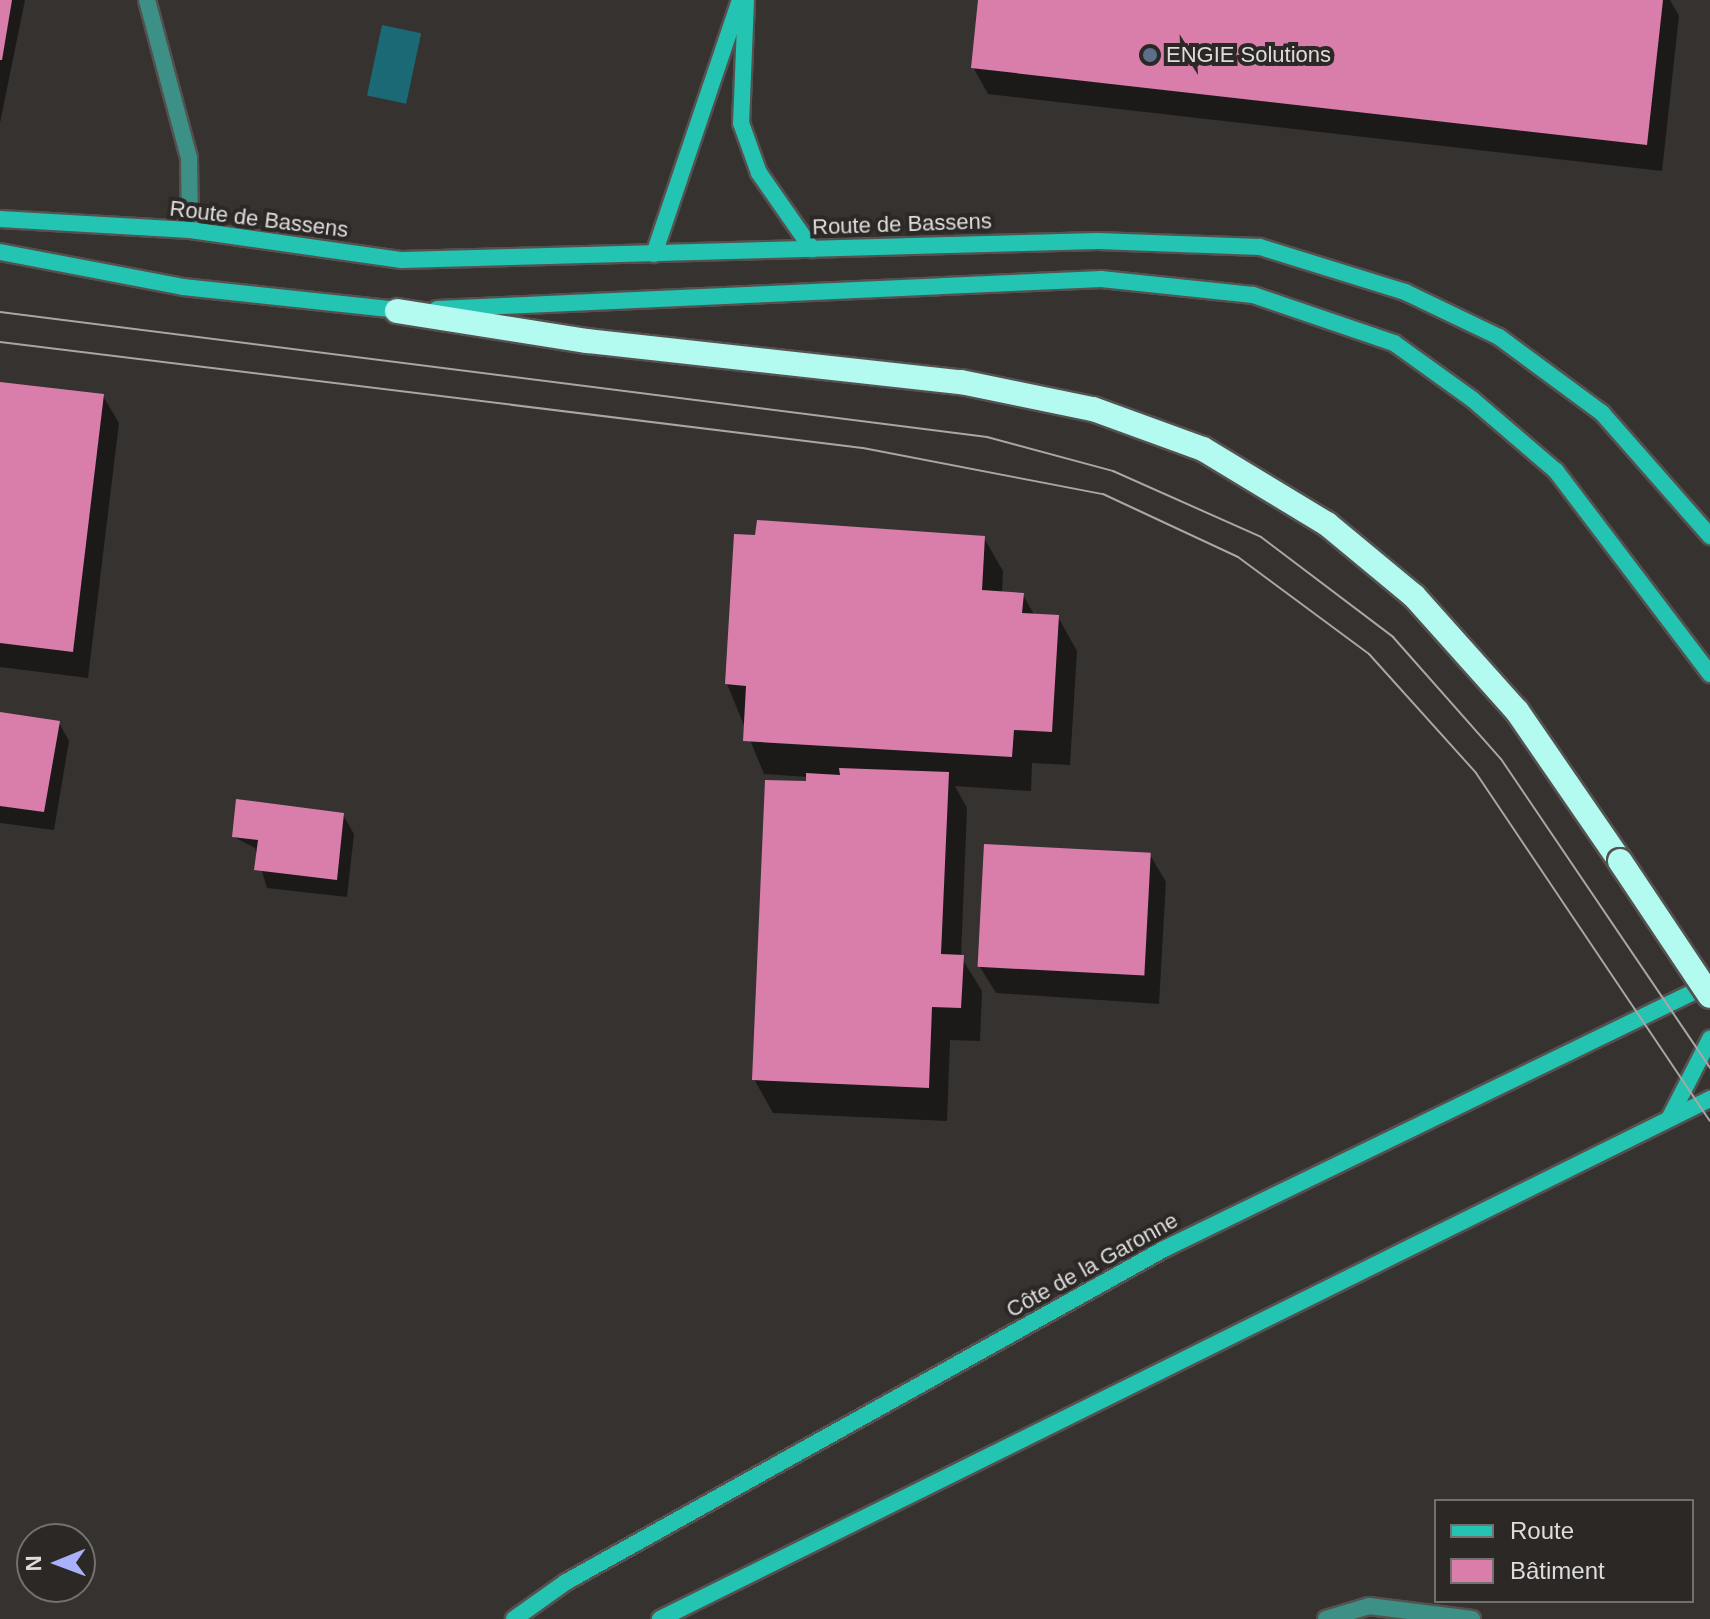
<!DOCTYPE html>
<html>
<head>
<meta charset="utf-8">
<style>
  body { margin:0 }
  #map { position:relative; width:1710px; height:1619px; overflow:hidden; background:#353230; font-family:Helvetica,sans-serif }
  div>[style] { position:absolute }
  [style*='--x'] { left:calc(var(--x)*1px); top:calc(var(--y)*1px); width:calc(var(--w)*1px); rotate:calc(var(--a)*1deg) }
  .water>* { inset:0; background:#1c6976; transform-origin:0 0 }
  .shadow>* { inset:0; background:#0007 }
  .building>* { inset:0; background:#d97eab; transform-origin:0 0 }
  .roads { filter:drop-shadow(2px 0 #54514f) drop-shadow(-2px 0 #54514f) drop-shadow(0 2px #54514f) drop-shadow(0 -2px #54514f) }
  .minor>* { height:16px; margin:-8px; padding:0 8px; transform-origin:8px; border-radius:8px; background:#3c9085 }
  .secondary>* { height:16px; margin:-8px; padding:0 8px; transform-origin:8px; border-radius:8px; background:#24c4b3 }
  .motorway>* { height:24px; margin:-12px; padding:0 12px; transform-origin:12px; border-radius:12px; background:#b3fbf0 }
  .tram>* { height:2px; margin:-1px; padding:0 1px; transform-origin:1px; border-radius:1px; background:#a9a7a6 }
  .bridges { filter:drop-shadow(2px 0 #54514f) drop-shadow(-2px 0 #54514f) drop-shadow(0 2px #54514f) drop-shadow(0 -2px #54514f) }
  .motorway-bridge>* { height:24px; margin:-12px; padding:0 12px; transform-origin:12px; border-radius:12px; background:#b3fbf0 }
  .dots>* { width:22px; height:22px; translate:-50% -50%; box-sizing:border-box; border:4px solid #2b2826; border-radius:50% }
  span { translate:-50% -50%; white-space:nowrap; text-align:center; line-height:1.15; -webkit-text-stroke:8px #2b2826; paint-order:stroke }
  .poi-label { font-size:22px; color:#dfdddc }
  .left { translate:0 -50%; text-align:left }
  .street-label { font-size:22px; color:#dfdddc }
  .legend { position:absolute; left:1434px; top:1499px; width:260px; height:104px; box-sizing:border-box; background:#2b2826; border:2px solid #73706f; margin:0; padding:10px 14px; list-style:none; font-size:24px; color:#dfdddc }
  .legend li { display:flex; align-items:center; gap:16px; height:40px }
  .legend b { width:40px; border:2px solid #73706f }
  .north { position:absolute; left:16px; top:1523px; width:80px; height:80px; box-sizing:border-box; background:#2b2826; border:2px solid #73706f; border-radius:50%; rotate:269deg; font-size:22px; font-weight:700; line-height:32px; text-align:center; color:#dfdddc }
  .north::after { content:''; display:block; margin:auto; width:28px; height:36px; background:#a9b0fc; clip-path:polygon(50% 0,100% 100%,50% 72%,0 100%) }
</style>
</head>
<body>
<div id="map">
  <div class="water">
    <i style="left:382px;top:25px;width:40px;height:72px;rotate:12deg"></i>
  </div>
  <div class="shadow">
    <i style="clip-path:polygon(0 0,25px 0,0 123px)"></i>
    <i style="clip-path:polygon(980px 0,1670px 0,1679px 16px,1662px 171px,988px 94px,973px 67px)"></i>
    <i style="clip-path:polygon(0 384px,103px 396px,119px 423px,88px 678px,0 667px)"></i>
    <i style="clip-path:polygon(984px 538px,1003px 571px,1002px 594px,1023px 595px,1035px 616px,1058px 617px,1077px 651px,1070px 765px,1032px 763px,1031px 791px,955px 786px,967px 808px,961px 957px,982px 991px,980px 1041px,950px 1040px,947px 1121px,773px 1113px,754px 1079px,808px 777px,764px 774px,727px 684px)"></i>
    <i style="clip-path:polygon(0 714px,59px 723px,69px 741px,54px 830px,0 823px)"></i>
    <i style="clip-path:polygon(343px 815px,354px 834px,347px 897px,267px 888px,255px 848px,234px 837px)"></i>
    <i style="clip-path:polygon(1150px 855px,1166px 882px,1159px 1004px,996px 993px,980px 967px)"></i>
  </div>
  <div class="building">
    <i style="clip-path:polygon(0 0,12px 0,2px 60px,0 60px)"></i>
    <i style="clip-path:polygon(978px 0,1663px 0,1647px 145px,971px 68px)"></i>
    <i style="clip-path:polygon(0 382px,104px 394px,73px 652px,0 643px)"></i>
    <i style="clip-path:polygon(757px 520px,985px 536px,982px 590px,1024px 593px,1022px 613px,1059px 615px,1052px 732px,1014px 730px,1012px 757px,743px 741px,746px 686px,725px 684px,734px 534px,755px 535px)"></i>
    <i style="clip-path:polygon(0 712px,60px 721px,44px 812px,0 806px)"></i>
    <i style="clip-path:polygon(839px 768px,949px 772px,941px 954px,964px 955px,961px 1008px,932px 1007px,929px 1088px,752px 1080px,765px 780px,806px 781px,806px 773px,840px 775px)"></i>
    <i style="clip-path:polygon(236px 799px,344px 813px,337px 880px,254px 870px,258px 840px,232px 837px)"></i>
    <i style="left:984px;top:844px;width:167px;height:123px;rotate:3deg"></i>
  </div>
  <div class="roads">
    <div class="minor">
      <i style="--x:147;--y:0;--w:163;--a:75.1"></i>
      <i style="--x:189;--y:158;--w:72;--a:89.2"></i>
      <i style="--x:1326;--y:1619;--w:45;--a:-16.8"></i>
      <i style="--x:1369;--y:1606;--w:104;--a:7.2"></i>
    </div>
    <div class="secondary">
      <i style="--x:746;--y:0;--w:123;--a:92.3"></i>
      <i style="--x:741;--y:123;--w:53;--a:70.2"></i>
      <i style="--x:759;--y:173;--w:93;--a:55.1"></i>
      <i style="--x:0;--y:219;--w:190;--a:3.3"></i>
      <i style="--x:190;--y:230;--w:214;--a:8.1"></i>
      <i style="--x:402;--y:260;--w:696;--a:-1.56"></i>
      <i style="--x:1098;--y:241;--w:162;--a:2.1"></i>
      <i style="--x:1260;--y:247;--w:152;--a:17.2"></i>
      <i style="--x:1405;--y:292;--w:104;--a:25.6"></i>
      <i style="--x:1499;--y:337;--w:128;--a:36.4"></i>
      <i style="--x:1602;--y:413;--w:164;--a:48.7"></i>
      <i style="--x:0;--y:252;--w:186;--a:10.8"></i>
      <i style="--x:183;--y:287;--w:224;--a:6.1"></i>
      <i style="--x:654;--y:254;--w:268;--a:-71.3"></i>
      <i style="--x:437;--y:309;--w:665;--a:-2.59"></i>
      <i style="--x:1101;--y:279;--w:153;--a:6"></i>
      <i style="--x:1253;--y:295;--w:149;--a:18.8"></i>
      <i style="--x:1394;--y:343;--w:96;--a:35.7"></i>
      <i style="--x:1472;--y:399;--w:111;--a:40.6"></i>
      <i style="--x:1556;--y:471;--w:255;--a:52.8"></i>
      <i style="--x:1670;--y:1117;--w:88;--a:-62.9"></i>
      <i style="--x:514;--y:1619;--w:64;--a:-35.4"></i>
      <i style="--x:566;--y:1582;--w:684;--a:-29.11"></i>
      <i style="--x:1164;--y:1249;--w:607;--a:-25.89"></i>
      <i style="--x:660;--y:1619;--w:1172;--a:-26.35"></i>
    </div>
    <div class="motorway">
      <i style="--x:397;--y:311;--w:192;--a:9"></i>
      <i style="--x:587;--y:341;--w:376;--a:6.3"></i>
      <i style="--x:961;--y:382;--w:135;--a:11.6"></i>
      <i style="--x:1093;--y:409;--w:117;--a:20"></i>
      <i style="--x:1203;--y:449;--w:145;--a:31.2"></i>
      <i style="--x:1327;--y:524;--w:113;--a:39.6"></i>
      <i style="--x:1414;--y:596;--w:154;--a:48.2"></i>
      <i style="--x:1517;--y:711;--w:182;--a:55.5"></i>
    </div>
  </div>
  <div class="tram">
    <i style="--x:0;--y:312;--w:995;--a:7.22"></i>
    <i style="--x:987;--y:437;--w:131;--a:15.1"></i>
    <i style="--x:1113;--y:471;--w:162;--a:24"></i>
    <i style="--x:1261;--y:537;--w:166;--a:37.1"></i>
    <i style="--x:1393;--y:637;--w:163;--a:48.5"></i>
    <i style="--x:1501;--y:759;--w:373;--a:55.9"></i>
    <i style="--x:0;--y:342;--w:869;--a:7"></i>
    <i style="--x:863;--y:448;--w:244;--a:10.9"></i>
    <i style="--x:1103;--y:494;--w:149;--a:25"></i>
    <i style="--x:1238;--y:557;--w:163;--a:36.5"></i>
    <i style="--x:1369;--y:654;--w:160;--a:48"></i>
    <i style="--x:1476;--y:773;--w:419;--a:56.1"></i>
  </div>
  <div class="bridges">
    <div class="motorway-bridge">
      <i style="--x:1620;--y:861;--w:162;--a:56.3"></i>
    </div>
  </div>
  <div class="dots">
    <i style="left:1150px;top:55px;background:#5c6f8a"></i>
  </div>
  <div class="poi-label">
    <span class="left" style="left:1166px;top:55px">ENGIE Solutions</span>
  </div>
  <div class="street-label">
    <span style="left:259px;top:219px;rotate:7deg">Route de Bassens</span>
    <span style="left:902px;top:224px;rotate:-2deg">Route de Bassens</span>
    <span style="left:1092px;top:1265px;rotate:-29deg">Côte de la Garonne</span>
  </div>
  <ul class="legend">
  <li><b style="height:10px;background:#24c4b3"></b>Route</li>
  <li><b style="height:22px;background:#d97eab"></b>Bâtiment</li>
  </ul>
  <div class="north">N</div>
</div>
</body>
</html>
